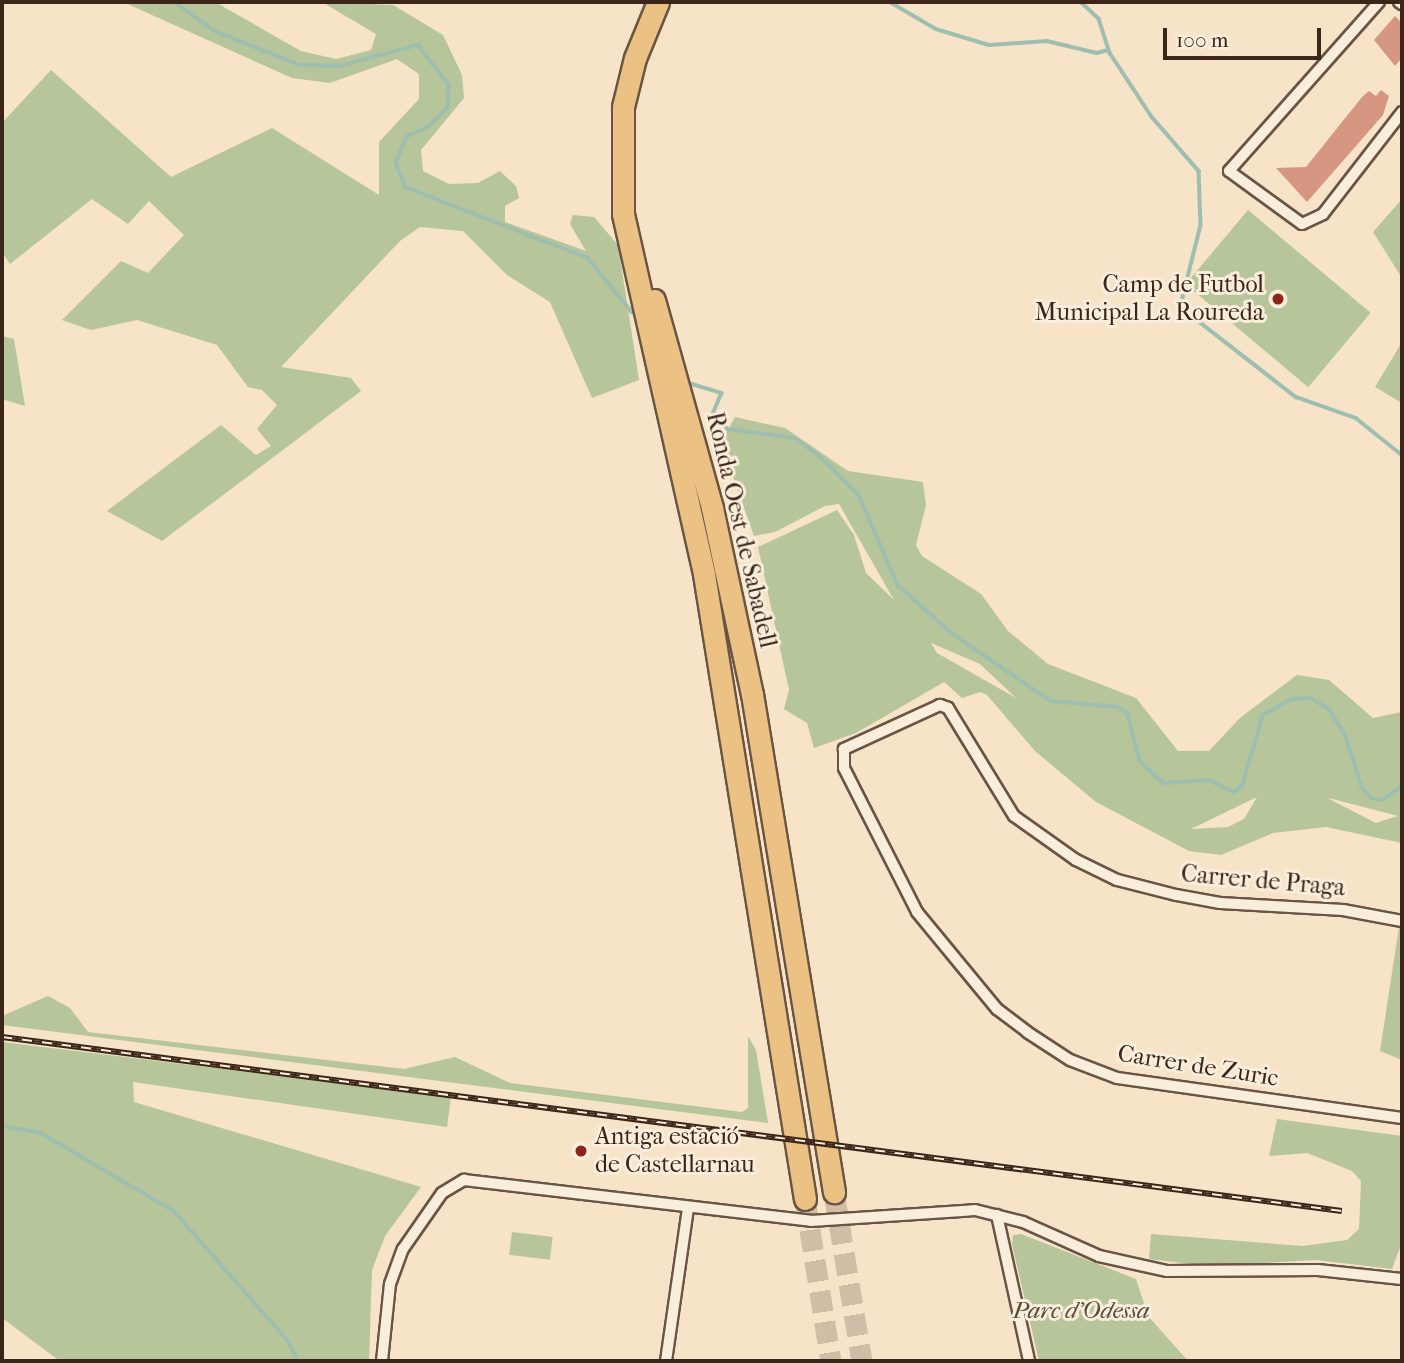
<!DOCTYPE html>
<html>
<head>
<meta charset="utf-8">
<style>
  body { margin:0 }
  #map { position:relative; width:1404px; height:1363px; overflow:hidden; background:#f6e3c8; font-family:"IM FELL French Canon",serif }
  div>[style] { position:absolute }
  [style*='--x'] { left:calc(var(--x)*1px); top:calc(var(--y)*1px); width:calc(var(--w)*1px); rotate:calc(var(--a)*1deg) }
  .green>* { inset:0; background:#b6c59a; transform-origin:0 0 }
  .stream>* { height:3.5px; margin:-1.75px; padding:0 1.75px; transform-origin:1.75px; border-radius:1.75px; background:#9ebfb0 }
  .building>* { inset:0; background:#d59682 }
  .motorway-tunnel>* { height:21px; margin-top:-10.5px; transform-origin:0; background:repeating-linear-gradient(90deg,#d1bda5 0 21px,transparent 0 31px) }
  .roads { filter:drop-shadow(2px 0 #6a5444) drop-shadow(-2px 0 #6a5444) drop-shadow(0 2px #6a5444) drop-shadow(0 -2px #6a5444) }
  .minor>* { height:10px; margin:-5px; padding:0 5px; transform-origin:5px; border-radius:5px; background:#f9eddb }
  .motorway>* { height:21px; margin:-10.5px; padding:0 10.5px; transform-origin:10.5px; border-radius:10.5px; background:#ebc284 }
  .rail>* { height:6px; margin-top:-3px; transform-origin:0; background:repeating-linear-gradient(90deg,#f9eddb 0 10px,#3b2518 0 20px); box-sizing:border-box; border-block:2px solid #3b2518 }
  .dots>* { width:19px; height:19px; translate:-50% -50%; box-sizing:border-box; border:4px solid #f9eddb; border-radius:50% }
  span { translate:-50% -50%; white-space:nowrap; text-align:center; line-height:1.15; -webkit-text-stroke:6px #f9eddb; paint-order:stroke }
  .poi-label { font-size:24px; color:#3b2518 }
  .right { translate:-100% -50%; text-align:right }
  .left { translate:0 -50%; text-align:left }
  .street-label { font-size:24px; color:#3b2518 }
  .park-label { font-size:24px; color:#5a4d38; font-style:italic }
  .frame { position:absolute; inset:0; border:4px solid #3b2518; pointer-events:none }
  .scale { position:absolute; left:1163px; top:28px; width:158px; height:32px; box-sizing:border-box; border:4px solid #3b2518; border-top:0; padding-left:9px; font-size:21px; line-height:24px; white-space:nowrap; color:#3b2518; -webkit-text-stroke:5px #f9eddb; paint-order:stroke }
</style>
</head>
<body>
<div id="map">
  <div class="green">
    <i style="clip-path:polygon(123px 2px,215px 2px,301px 51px,336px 59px,371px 50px,376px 34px,322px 2px,393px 5px,443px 35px,462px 75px,464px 98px,421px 150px,423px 171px,449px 184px,478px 183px,500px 171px,516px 186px,519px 198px,505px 206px,505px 222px,586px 251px,570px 224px,573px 215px,594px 217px,618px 245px,639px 380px,592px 398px,550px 302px,507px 275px,463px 231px,420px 227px,400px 241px,281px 367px,351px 378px,361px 391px,162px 541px,107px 511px,221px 425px,256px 455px,271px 446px,257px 429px,277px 405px,262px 390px,248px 387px,217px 345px,137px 320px,91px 330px,62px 320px,121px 261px,148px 273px,184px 235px,149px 201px,128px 224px,92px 199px,10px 264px,2px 252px,2px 123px,51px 70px,171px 177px,272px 128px,379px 195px,379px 142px,419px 99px,419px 74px,397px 59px,330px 83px,292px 78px)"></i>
    <i style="clip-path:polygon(1402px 199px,1402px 278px,1373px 232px)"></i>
    <i style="left:1248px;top:210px;width:160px;height:97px;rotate:40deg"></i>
    <i style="clip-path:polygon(2px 336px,14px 339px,25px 406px,2px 399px)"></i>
    <i style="clip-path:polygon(1402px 342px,1402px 403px,1375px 387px)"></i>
    <i style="clip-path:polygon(evenodd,735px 417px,785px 428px,848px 471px,923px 482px,926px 505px,916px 545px,922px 556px,981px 594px,1008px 631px,1048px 664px,1136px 698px,1178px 751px,1209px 751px,1240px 718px,1297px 675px,1329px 680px,1373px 718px,1402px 712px,1402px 843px,1326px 827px,1273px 833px,1221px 855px,1189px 851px,1096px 802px,1035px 751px,987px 695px,980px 692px,962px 698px,944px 682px,856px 733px,814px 748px,807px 723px,784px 709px,789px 690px,758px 547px,837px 510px,854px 535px,866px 573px,894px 600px,839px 504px,825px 506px,775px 532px,754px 536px,721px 443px,735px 417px,931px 643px,980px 664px,1016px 698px,937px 653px,931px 643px,735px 417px,1257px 797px,1244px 819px,1228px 827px,1191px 829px,1257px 797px,735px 417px,1329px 799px,1329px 798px,1398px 816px,1376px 823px,1329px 799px)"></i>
    <i style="clip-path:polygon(1399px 927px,1402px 928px,1402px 1060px,1380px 1051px)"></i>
    <i style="clip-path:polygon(48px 996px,70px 1008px,88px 1032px,404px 1069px,455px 1057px,510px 1083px,742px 1112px,748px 1108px,748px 1036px,756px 1050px,768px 1123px,2px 1025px,2px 1016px)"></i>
    <i style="clip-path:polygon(2px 1042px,451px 1097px,447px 1127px,133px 1082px,134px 1102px,421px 1187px,385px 1236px,372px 1270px,369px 1361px,60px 1361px,2px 1318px)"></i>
    <i style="clip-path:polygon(1277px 1119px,1402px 1136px,1402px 1242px,1392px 1269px,1316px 1260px,1209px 1266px,1149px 1259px,1151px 1234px,1303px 1246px,1347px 1240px,1359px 1229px,1361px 1181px,1352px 1171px,1307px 1153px,1269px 1156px)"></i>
    <i style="left:512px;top:1232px;width:41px;height:23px;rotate:7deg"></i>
    <i style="clip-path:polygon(1021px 1234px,1136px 1279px,1148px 1316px,1188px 1361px,1039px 1361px,1012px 1244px,1013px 1235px)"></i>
  </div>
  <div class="stream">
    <i style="--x:174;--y:2;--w:50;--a:35.3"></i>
    <i style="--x:215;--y:31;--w:92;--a:21.8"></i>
    <i style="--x:300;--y:65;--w:39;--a:1"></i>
    <i style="--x:339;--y:66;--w:82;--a:-14.9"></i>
    <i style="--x:418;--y:45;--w:51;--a:52.2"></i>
    <i style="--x:449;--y:85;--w:23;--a:92"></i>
    <i style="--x:448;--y:108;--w:27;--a:135"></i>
    <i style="--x:429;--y:127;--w:24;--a:156"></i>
    <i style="--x:407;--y:137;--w:28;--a:113"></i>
    <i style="--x:396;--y:163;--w:26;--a:69"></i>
    <i style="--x:405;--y:187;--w:196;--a:21.2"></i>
    <i style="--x:588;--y:258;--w:70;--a:50.8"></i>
    <i style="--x:890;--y:2;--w:53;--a:30.4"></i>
    <i style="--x:936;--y:29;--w:55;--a:16.8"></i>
    <i style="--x:989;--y:45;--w:58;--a:-3.9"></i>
    <i style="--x:1047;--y:41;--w:51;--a:13.5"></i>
    <i style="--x:1097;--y:53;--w:11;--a:-15"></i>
    <i style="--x:1081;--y:2;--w:25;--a:43"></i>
    <i style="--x:1099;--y:19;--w:36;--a:72"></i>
    <i style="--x:1110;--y:53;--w:77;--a:56.7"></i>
    <i style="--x:1152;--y:117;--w:72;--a:49"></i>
    <i style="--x:1199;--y:171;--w:54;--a:87.9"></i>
    <i style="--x:1201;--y:225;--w:75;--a:103.9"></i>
    <i style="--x:1183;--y:298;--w:16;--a:72"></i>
    <i style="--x:1188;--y:313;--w:137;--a:37.9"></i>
    <i style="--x:1296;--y:397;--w:64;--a:19.3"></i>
    <i style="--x:1356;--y:418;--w:59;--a:38.8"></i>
    <i style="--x:692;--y:384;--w:31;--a:17"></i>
    <i style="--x:722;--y:393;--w:21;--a:113"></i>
    <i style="--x:714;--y:412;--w:22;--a:51"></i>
    <i style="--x:728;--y:429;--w:68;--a:7.7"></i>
    <i style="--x:795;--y:438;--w:31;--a:36"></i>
    <i style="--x:820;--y:456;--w:55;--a:45"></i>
    <i style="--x:859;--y:495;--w:98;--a:66.6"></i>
    <i style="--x:898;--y:585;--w:75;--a:41.8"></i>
    <i style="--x:954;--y:635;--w:117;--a:34.2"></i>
    <i style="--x:1051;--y:701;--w:67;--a:5.1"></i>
    <i style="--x:1118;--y:707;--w:12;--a:35"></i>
    <i style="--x:1128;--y:714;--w:49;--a:75.7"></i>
    <i style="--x:1140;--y:761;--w:33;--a:43"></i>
    <i style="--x:1164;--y:783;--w:45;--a:-3.8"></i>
    <i style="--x:1209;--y:780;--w:28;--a:26"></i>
    <i style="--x:1234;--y:792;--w:10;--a:-37"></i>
    <i style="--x:1242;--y:786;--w:74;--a:-73.5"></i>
    <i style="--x:1263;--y:715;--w:33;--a:-29"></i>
    <i style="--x:1292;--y:699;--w:19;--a:-3"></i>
    <i style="--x:1311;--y:698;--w:22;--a:32"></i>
    <i style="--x:1330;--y:710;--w:28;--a:58"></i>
    <i style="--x:1345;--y:734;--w:56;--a:72.2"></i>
    <i style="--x:1362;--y:787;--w:14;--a:51"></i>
    <i style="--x:1371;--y:798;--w:11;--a:10"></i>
    <i style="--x:1382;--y:800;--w:24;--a:-35"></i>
    <i style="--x:2;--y:1126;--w:40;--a:10"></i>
    <i style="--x:41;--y:1133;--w:154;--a:30.4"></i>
    <i style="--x:174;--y:1211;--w:174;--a:48.7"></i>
    <i style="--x:289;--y:1342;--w:21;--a:65"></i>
  </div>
  <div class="building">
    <i style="clip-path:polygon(1395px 16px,1402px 23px,1402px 58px,1395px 66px,1374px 40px)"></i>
    <i style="clip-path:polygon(1381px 90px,1389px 96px,1383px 115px,1307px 202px,1276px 168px,1306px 167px,1362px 97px,1369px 91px,1376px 96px)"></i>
  </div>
  <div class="motorway-tunnel">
    <i style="--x:834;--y:1192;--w:171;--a:80.6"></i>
    <i style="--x:805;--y:1199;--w:164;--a:80.9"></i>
  </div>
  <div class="roads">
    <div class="minor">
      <i style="--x:1379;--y:2;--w:226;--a:131.6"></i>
      <i style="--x:1229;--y:171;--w:90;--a:36"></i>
      <i style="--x:1302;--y:224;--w:23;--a:-25"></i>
      <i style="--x:1323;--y:214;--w:129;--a:-52.2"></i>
      <i style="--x:1399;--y:2;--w:4;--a:34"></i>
      <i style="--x:1402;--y:921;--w:60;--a:-169.4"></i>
      <i style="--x:1343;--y:910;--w:123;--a:-176.7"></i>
      <i style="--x:1220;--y:903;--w:45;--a:-169.7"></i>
      <i style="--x:1176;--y:895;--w:61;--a:-165.7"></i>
      <i style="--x:1117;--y:880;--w:46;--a:-154"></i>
      <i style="--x:1076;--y:860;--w:76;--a:-144.6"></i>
      <i style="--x:1014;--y:816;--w:127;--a:-121.4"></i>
      <i style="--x:948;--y:708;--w:9;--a:-159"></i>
      <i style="--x:940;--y:705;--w:106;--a:155.4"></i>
      <i style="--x:844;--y:749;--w:19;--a:90"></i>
      <i style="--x:844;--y:768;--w:161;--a:63.1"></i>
      <i style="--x:917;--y:912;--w:126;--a:50.5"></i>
      <i style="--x:997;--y:1009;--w:38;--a:37"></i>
      <i style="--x:1027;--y:1032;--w:51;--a:33.1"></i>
      <i style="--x:1070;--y:1060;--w:50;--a:21"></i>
      <i style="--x:1117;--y:1078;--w:288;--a:8"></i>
      <i style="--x:997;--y:1215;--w:149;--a:77.6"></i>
      <i style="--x:382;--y:1361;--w:77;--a:-84.1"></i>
      <i style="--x:390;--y:1284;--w:37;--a:-70"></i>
      <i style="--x:403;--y:1249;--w:68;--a:-55.1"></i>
      <i style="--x:442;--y:1193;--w:26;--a:-31"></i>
      <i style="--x:464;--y:1180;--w:349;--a:6.7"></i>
      <i style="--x:811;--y:1221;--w:164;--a:-3.8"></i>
      <i style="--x:975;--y:1210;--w:49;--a:14"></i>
      <i style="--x:1023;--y:1222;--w:83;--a:24.1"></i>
      <i style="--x:1099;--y:1256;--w:70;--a:12.4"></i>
      <i style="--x:1167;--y:1271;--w:151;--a:-0.4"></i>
      <i style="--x:1318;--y:1270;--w:84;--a:6.1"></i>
      <i style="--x:666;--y:1361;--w:155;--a:-81.8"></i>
    </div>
    <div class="motorway">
      <i style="--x:658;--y:2;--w:61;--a:112.3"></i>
      <i style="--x:635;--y:58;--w:50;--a:103.8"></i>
      <i style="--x:623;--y:107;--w:107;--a:90"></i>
      <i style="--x:623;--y:214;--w:369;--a:77.3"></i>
      <i style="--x:704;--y:574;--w:633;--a:80.82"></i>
      <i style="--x:654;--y:300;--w:216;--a:74.4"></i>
      <i style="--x:712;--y:508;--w:190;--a:77.9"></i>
      <i style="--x:752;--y:694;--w:505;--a:80.65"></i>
    </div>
  </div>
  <div class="rail">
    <i style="--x:2;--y:1037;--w:1351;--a:7.4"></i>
  </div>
  <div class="dots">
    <i style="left:1278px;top:299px;background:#8f2418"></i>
    <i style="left:581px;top:1151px;background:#8f2418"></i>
  </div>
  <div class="poi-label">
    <span class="right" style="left:1264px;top:299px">Camp de Futbol<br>Municipal La Roureda</span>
    <span class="left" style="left:595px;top:1151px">Antiga estació<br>de Castellarnau</span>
  </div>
  <div class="street-label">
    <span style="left:741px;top:530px;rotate:77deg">Ronda Oest de Sabadell</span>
    <span style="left:1263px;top:881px;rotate:5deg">Carrer de Praga</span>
    <span style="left:1198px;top:1066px;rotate:9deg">Carrer de Zuric</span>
  </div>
  <div class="park-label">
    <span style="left:1081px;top:1311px">Parc d'Odessa</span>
  </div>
  <div class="frame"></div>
  <div class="scale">100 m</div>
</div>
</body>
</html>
